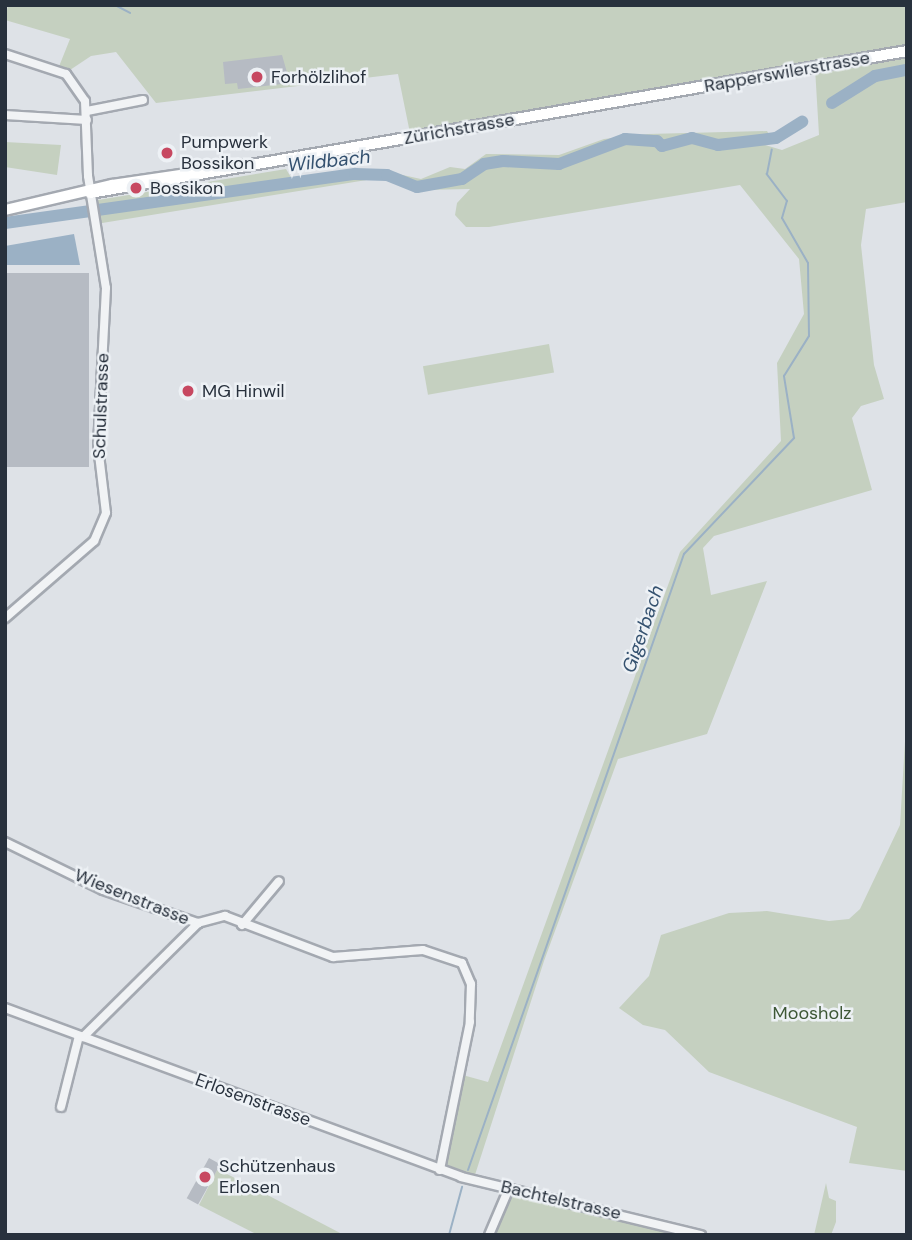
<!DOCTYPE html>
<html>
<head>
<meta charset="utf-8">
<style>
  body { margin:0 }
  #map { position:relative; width:912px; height:1240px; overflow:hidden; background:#dee2e7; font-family:"DM Sans",sans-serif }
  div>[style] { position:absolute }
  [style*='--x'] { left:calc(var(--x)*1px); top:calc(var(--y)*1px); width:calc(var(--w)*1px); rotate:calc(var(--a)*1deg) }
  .green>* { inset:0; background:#c5d0c0; transform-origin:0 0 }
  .water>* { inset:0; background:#9bb1c5 }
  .stream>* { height:2px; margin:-1px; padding:0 1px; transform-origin:1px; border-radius:1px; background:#9bb1c5 }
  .river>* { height:12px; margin:-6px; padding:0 6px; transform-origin:6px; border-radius:6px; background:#9bb1c5 }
  .building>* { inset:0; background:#b6bbc3; transform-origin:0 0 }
  .roads { filter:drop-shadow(2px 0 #a4a9b1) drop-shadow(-2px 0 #a4a9b1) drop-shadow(0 2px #a4a9b1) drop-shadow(0 -2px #a4a9b1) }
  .minor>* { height:8px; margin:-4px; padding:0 4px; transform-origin:4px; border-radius:4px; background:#f1f3f5 }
  .major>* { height:10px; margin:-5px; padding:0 5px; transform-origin:5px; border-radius:5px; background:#fff }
  .dots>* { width:19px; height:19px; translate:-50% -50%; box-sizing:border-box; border:4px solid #edf1f5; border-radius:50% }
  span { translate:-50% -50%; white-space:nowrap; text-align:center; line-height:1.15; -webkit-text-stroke:5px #edf1f5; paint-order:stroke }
  .street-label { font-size:18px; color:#28313d }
  .poi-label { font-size:18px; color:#28313d }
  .left { translate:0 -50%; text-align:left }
  .park-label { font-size:18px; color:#3e5836 }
  .water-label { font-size:19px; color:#34516f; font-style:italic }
  .frame { position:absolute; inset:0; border:7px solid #28313d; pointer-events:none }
</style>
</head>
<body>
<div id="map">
  <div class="green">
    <i style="clip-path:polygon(8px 5px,907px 5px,907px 202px,866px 209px,861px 245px,874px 365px,884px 399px,861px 406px,852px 418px,872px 490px,714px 536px,703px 548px,711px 595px,767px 581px,707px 734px,618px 759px,544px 961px,473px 1181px,440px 1170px,459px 1074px,488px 1082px,680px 552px,781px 441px,777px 363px,804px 314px,799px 259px,740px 185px,489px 227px,466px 227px,455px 215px,457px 203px,470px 189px,421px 190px,379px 178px,96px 224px,92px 201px,286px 169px,292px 179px,375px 169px,421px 179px,450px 167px,465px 169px,486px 154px,559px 155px,604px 139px,648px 134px,767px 131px,771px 137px,763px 140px,765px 145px,782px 150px,819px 135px,815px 68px,411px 138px,398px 74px,156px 103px,116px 52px,91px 56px,67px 72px,58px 69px,70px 39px,5px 20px)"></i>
    <i style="clip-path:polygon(5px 142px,61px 145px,57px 175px,5px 167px)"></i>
    <i style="left:549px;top:344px;width:29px;height:128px;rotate:80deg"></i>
    <i style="clip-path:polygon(907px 708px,907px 1171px,849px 1163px,857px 1127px,709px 1072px,665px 1030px,643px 1025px,619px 1008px,649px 976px,661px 935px,729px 913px,767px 911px,829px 921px,849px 919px,860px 909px,900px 825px)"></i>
    <i style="clip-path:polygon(217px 1170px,229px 1175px,344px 1235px,258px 1235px,199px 1205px)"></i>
    <i style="clip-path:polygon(826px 1183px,829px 1198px,836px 1201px,836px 1222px,831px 1235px,814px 1235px)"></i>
    <i style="clip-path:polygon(509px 1188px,701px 1235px,489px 1235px)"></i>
  </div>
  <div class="water">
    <i style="clip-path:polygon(74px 234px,80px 265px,5px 265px,5px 246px)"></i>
  </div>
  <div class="stream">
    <i style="--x:115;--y:5;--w:17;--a:28"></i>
    <i style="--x:468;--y:1170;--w:653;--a:-70.68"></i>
    <i style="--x:684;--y:554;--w:160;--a:-46.5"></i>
    <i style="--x:794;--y:438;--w:63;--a:-99.2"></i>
    <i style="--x:784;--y:376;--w:47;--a:-58"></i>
    <i style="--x:809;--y:336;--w:73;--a:-90.8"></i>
    <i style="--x:808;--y:263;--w:52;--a:-120"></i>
    <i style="--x:782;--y:218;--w:18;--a:-74"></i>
    <i style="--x:787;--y:201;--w:34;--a:-127"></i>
    <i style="--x:767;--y:174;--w:25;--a:-79"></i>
    <i style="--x:183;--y:1235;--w:29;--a:0"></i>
    <i style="--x:449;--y:1235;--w:50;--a:-74.8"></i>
  </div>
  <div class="river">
    <i style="--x:832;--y:103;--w:51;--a:-32.1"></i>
    <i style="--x:875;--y:76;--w:33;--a:-11"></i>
    <i style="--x:5;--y:223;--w:353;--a:-8"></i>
    <i style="--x:355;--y:174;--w:32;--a:2"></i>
    <i style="--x:387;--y:175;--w:32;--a:22"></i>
    <i style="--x:417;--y:187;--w:46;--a:-10.1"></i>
    <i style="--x:462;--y:179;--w:27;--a:-34"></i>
    <i style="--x:484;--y:164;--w:19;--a:-9"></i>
    <i style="--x:503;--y:161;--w:56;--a:3.1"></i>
    <i style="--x:559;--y:164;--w:71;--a:-20.7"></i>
    <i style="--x:625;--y:139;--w:32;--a:4"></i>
    <i style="--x:657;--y:141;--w:7;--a:45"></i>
    <i style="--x:662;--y:146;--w:31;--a:-15"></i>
    <i style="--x:692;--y:138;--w:27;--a:15"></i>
    <i style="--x:718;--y:145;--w:58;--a:-6.9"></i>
    <i style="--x:776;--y:138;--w:31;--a:-32"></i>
  </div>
  <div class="building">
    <i style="clip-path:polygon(282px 55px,290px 83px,238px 89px,237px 83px,225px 84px,223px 62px)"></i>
    <i style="left:5px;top:273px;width:84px;height:194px"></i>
    <i style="left:209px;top:1158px;width:13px;height:46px;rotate:29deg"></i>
  </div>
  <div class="roads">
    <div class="minor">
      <i style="--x:5;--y:54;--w:64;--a:18.2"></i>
      <i style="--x:66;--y:74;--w:33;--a:55"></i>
      <i style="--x:85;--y:101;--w:75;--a:87.7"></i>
      <i style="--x:88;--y:176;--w:113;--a:80.9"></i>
      <i style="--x:106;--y:288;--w:158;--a:92.9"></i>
      <i style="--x:98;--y:446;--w:67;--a:83.2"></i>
      <i style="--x:106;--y:513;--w:30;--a:113"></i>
      <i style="--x:94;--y:541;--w:118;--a:139.1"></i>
      <i style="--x:87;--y:111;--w:57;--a:-11.1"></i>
      <i style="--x:5;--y:115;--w:82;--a:3.5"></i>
      <i style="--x:5;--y:842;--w:109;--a:26.1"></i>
      <i style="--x:103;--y:890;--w:101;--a:19.2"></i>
      <i style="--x:198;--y:923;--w:28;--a:-15"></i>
      <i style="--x:225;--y:916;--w:116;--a:20.8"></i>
      <i style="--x:333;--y:957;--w:90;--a:-4.4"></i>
      <i style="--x:423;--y:950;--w:41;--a:18.4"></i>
      <i style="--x:462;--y:963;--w:23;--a:67"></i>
      <i style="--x:471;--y:984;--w:38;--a:92"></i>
      <i style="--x:470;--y:1022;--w:151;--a:101.5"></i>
      <i style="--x:242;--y:925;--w:57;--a:-49.9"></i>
      <i style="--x:5;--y:1008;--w:486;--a:20.3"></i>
      <i style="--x:461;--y:1177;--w:247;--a:13.6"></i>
      <i style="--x:83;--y:1037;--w:162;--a:-44.7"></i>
      <i style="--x:61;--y:1107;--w:73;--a:-75.8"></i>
      <i style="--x:489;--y:1235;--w:51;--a:-66.9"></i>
    </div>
    <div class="major">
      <i style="--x:90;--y:193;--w:829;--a:-9.86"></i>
      <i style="--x:5;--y:210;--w:110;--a:-13.2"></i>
      <i style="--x:112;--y:185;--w:136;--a:-8.4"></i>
    </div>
  </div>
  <div class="dots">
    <i style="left:257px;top:77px;background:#c74861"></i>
    <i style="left:167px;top:153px;background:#c74861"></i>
    <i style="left:136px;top:188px;background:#c74861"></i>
    <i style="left:188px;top:391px;background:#c74861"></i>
    <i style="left:205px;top:1177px;background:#c74861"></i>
  </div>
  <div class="street-label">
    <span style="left:787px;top:72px;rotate:-10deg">Rapperswilerstrasse</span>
    <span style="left:459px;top:129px;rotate:-10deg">Zürichstrasse</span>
    <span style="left:101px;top:406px;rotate:-88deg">Schulstrasse</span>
    <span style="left:132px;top:897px;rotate:22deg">Wiesenstrasse</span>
    <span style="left:253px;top:1100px;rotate:20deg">Erlosenstrasse</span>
    <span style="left:561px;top:1200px;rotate:13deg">Bachtelstrasse</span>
  </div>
  <div class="poi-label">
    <span class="left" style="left:271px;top:77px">Forhölzlihof</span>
    <span class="left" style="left:181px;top:153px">Pumpwerk<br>Bossikon</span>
    <span class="left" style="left:150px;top:188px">Bossikon</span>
    <span class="left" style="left:202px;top:391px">MG Hinwil</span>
    <span class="left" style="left:219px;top:1177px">Schützenhaus<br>Erlosen</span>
  </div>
  <div class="park-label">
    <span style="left:812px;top:1013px">Moosholz</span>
  </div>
  <div class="water-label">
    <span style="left:329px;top:161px;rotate:-6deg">Wildbach</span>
    <span style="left:643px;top:629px;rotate:-71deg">Gigerbach</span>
  </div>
  <div class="frame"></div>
</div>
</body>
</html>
